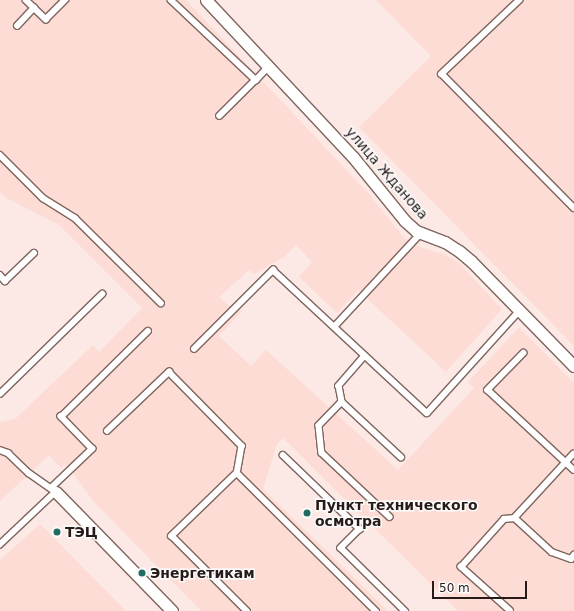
<!DOCTYPE html>
<html>
<head>
<meta charset="utf-8">
<style>
  body { margin:0 }
  #map { position:relative; width:574px; height:611px; overflow:hidden; background:#fce9e5; font-family:"DejaVu Sans",sans-serif }
  div>[style] { position:absolute }
  [style*='--x'] { left:calc(var(--x)*1px); top:calc(var(--y)*1px); width:calc(var(--w)*1px); rotate:calc(var(--a)*1deg) }
  .built>* { inset:0; background:#fcdcd5 }
  .roads { filter:drop-shadow(1px 0 #7f655e) drop-shadow(-1px 0 #7f655e) drop-shadow(0 1px #7f655e) drop-shadow(0 -1px #7f655e) }
  .service>* { height:5.5px; margin:-2.75px; padding:0 2.75px; transform-origin:2.75px; border-radius:2.75px; background:#fff }
  .minor>* { height:11px; margin:-5.5px; padding:0 5.5px; transform-origin:5.5px; border-radius:5.5px; background:#fff }
  .dots>* { width:11px; height:11px; translate:-50% -50%; box-sizing:border-box; border:2px solid #fbfbfb; border-radius:50% }
  span { translate:-50% -50%; white-space:nowrap; text-align:center; line-height:1.15; -webkit-text-stroke:3px #fbfbfb; paint-order:stroke }
  .street-label { font-size:14px; color:#261b18 }
  .poi-label { font-size:14px; color:#261b18; font-weight:700 }
  .left { translate:0 -50%; text-align:left }
  .scale { position:absolute; left:432px; top:581px; width:95px; height:18px; box-sizing:border-box; border:2px solid #261b18; border-top:0; padding-left:5px; font-size:12px; line-height:14px; white-space:nowrap; color:#261b18; -webkit-text-stroke:3px #fbfbfb; paint-order:stroke }
</style>
</head>
<body>
<div id="map">
  <div class="built">
    <i style="clip-path:polygon(0 0,186px 0,369px 194px,405px 239px,420px 247px,448px 256px,459px 263px,502px 309px,446px 372px,358px 290px,337px 313px,299px 277px,312px 262px,296px 245px,284px 257px,254px 274px,249px 270px,219px 297px,228px 305px,242px 311px,219px 336px,251px 366px,266px 350px,398px 470px,474px 388px,468px 382px,519px 327px,574px 383px,574px 611px,458px 611px,283px 438px,277px 444px,263px 489px,388px 611px,201px 611px,94px 502px,70px 469px,65px 464px,61px 468px,49px 455px,0 501px,0 422px,15px 419px,93px 345px,99px 352px,142px 308px,59px 225px,5px 197px,0 192px)"></i>
    <i style="clip-path:polygon(376px 0,574px 0,574px 346px,359px 127px,431px 56px)"></i>
    <i style="clip-path:polygon(40px 524px,55px 539px,126px 611px,0 611px,0 560px)"></i>
  </div>
  <div class="roads">
    <div class="service">
      <i style="--x:26;--y:0;--w:28;--a:44"></i>
      <i style="--x:46;--y:19;--w:27;--a:-45"></i>
      <i style="--x:171;--y:0;--w:117;--a:43.3"></i>
      <i style="--x:256;--y:80;--w:51;--a:135"></i>
      <i style="--x:520;--y:0;--w:108;--a:136.5"></i>
      <i style="--x:442;--y:74;--w:188;--a:45.4"></i>
      <i style="--x:17;--y:26;--w:25;--a:-47"></i>
      <i style="--x:256;--y:80;--w:19;--a:-47"></i>
      <i style="--x:0;--y:155;--w:61;--a:45"></i>
      <i style="--x:43;--y:198;--w:38;--a:32"></i>
      <i style="--x:75;--y:218;--w:121;--a:44.7"></i>
      <i style="--x:0;--y:275;--w:8;--a:50"></i>
      <i style="--x:5;--y:281;--w:40;--a:-44"></i>
      <i style="--x:334;--y:327;--w:128;--a:-47.2"></i>
      <i style="--x:194;--y:349;--w:112;--a:-45"></i>
      <i style="--x:273;--y:270;--w:210;--a:42.9"></i>
      <i style="--x:427;--y:413;--w:139;--a:-47.9"></i>
      <i style="--x:524;--y:353;--w:52;--a:134.2"></i>
      <i style="--x:488;--y:390;--w:117;--a:42.9"></i>
      <i style="--x:365;--y:356;--w:40;--a:131"></i>
      <i style="--x:339;--y:386;--w:16;--a:79"></i>
      <i style="--x:342;--y:402;--w:81;--a:43"></i>
      <i style="--x:0;--y:394;--w:143;--a:-44.4"></i>
      <i style="--x:342;--y:402;--w:33;--a:134"></i>
      <i style="--x:319;--y:426;--w:27;--a:84"></i>
      <i style="--x:322;--y:453;--w:93;--a:43.3"></i>
      <i style="--x:107;--y:431;--w:86;--a:-43.6"></i>
      <i style="--x:169;--y:372;--w:104;--a:45.4"></i>
      <i style="--x:242;--y:446;--w:27;--a:100"></i>
      <i style="--x:237;--y:473;--w:196;--a:44.8"></i>
      <i style="--x:0;--y:450;--w:9;--a:21"></i>
      <i style="--x:8;--y:453;--w:29;--a:44"></i>
      <i style="--x:29;--y:473;--w:33;--a:35"></i>
      <i style="--x:56;--y:492;--w:77;--a:136.6"></i>
      <i style="--x:574;--y:454;--w:87;--a:132.7"></i>
      <i style="--x:515;--y:518;--w:50;--a:42.6"></i>
      <i style="--x:552;--y:552;--w:20;--a:20"></i>
      <i style="--x:571;--y:559;--w:5;--a:-53"></i>
      <i style="--x:283;--y:455;--w:107;--a:43.9"></i>
      <i style="--x:360;--y:529;--w:27;--a:135"></i>
      <i style="--x:341;--y:548;--w:90;--a:44.5"></i>
      <i style="--x:237;--y:473;--w:91;--a:135.9"></i>
      <i style="--x:172;--y:536;--w:106;--a:45"></i>
      <i style="--x:51;--y:488;--w:57;--a:-43.6"></i>
      <i style="--x:92;--y:449;--w:45;--a:-134.1"></i>
      <i style="--x:61;--y:417;--w:122;--a:-44.7"></i>
      <i style="--x:510;--y:611;--w:66;--a:-138.1"></i>
      <i style="--x:461;--y:567;--w:64;--a:-48.1"></i>
      <i style="--x:504;--y:519;--w:11;--a:-5"></i>
    </div>
    <div class="minor">
      <i style="--x:206;--y:0;--w:215;--a:46.9"></i>
      <i style="--x:353;--y:157;--w:82;--a:50.9"></i>
      <i style="--x:405;--y:221;--w:15;--a:42"></i>
      <i style="--x:416;--y:231;--w:31;--a:21"></i>
      <i style="--x:445;--y:242;--w:17;--a:33"></i>
      <i style="--x:459;--y:251;--w:16;--a:40"></i>
      <i style="--x:471;--y:261;--w:147;--a:45.6"></i>
      <i style="--x:56;--y:492;--w:166;--a:45.7"></i>
    </div>
  </div>
  <div class="dots">
    <i style="left:307px;top:513px;background:#226b62"></i>
    <i style="left:57px;top:532px;background:#226b62"></i>
    <i style="left:142px;top:573px;background:#226b62"></i>
  </div>
  <div class="street-label">
    <span style="left:387px;top:173px;rotate:49deg">улица Жданова</span>
  </div>
  <div class="poi-label">
    <span class="left" style="left:315px;top:513px">Пункт технического<br>осмотра</span>
    <span class="left" style="left:65px;top:532px">ТЭЦ</span>
    <span class="left" style="left:150px;top:573px">Энергетикам</span>
  </div>
  <div class="scale">50 m</div>
</div>
</body>
</html>
